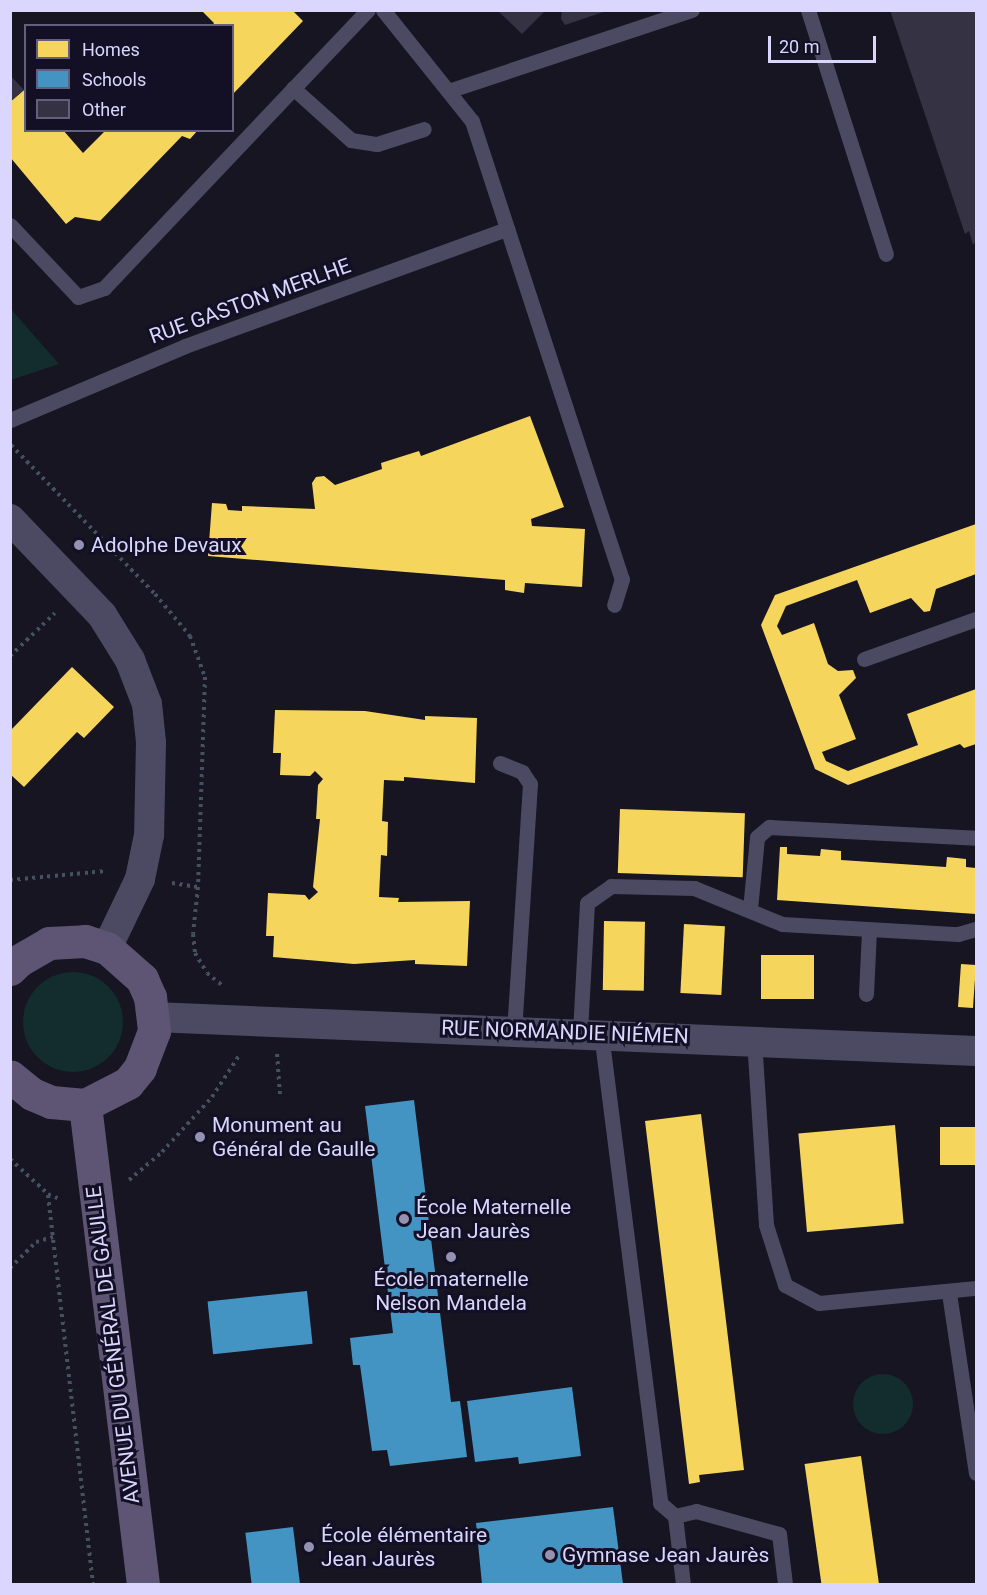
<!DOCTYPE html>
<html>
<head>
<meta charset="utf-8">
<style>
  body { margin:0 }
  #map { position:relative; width:987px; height:1595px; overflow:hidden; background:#161521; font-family:Roboto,sans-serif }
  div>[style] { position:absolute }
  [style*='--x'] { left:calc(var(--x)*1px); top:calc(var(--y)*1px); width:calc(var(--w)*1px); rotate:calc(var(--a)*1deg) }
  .green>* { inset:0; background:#132c2d }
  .round { border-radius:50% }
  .homes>* { inset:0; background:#f6d55c; transform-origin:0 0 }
  .schools>* { inset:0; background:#4393c3; transform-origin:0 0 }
  .building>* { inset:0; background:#353343 }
  .path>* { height:4px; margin-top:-2px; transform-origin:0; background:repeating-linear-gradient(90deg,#45515e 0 3px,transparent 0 7.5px) }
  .service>* { height:15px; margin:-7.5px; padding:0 7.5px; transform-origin:7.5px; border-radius:7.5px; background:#4b4a62 }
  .minor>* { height:30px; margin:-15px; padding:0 15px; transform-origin:15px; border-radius:15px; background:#4b4a62 }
  .primary>* { height:33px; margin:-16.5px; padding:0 16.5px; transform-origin:16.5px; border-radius:16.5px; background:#5e5473 }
  .dots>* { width:16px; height:16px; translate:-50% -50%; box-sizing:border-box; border:3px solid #131026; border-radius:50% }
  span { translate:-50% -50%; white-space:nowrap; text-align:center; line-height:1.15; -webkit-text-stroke:6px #131026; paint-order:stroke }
  .street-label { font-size:21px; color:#dad6fe }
  .poi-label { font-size:21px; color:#dad6fe }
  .left { translate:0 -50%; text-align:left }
  .frame { position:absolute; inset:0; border:12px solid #dad6fe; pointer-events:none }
  .legend { position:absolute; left:24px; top:24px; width:210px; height:108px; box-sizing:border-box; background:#131026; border:2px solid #635f7c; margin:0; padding:8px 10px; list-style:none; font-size:18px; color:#dad6fe }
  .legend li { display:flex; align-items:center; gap:12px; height:30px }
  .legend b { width:30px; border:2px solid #635f7c }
  .scale { position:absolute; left:768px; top:36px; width:108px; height:27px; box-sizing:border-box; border:3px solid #dad6fe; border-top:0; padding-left:8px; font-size:18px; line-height:21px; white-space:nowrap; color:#dad6fe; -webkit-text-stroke:4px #131026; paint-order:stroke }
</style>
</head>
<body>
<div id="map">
  <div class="green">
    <i style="clip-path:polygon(11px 309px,59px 364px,11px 380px)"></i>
    <i class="round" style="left:23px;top:972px;width:100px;height:100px"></i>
    <i class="round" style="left:853px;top:1374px;width:60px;height:60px"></i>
  </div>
  <div class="homes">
    <i style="clip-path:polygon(201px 10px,292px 10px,303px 21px,232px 95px,232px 26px,212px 26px,214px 23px)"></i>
    <i style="clip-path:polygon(24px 90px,26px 130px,63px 130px,83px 153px,106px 130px,198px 130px,190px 139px,182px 136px,100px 221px,75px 217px,66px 224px,10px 157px,10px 102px)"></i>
    <i style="clip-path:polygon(530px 416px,564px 507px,531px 519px,532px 526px,585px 529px,582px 587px,525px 583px,524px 593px,505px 590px,505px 580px,208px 556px,212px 503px,226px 504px,228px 510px,242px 511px,242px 506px,315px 509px,312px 483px,316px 477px,324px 476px,335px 485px,382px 469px,381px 463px,419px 451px,421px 456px)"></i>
    <i style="clip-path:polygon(976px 524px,976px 574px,936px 589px,930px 611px,924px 612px,911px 598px,870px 613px,857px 580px,786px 606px,777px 626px,782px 635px,814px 623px,828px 664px,838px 671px,853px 670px,856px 678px,839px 695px,856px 739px,822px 752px,826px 761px,848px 771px,918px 745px,907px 714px,976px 689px,976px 744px,964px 748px,960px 744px,848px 785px,815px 769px,761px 625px,775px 595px)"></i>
    <i style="clip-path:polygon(72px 667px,114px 707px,84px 738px,77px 732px,24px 787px,10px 774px,10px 731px)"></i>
    <i style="clip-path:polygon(275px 710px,365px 711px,425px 720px,425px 716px,477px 718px,475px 783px,404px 777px,404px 781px,384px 780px,382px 821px,388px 822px,387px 856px,381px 855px,379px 897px,399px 898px,398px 902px,470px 901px,467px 966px,415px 964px,415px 960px,354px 964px,273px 957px,274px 936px,266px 936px,268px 893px,305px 895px,309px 900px,318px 892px,313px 887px,320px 819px,316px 819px,318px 785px,323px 779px,315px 771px,310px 776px,280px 775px,281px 753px,273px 753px)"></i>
    <i style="left:620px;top:809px;width:125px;height:64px;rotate:2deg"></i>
    <i style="clip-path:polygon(780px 847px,787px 847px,787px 854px,820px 856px,821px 849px,841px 851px,841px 860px,946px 867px,947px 857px,966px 859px,966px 867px,976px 868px,976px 914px,777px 900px)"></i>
    <i style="left:604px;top:921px;width:41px;height:69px;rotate:1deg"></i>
    <i style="left:684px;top:924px;width:41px;height:69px;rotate:3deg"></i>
    <i style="left:761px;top:955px;width:53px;height:44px"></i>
    <i style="left:961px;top:964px;width:15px;height:43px;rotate:4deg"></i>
    <i style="clip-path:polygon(701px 1114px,744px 1470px,699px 1475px,700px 1482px,689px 1484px,645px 1121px)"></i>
    <i style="left:895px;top:1125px;width:99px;height:97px;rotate:85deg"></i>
    <i style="left:976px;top:1127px;width:38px;height:36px;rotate:90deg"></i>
    <i style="left:861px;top:1456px;width:129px;height:57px;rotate:82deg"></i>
  </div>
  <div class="schools">
    <i style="clip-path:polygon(414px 1100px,451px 1402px,460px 1401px,467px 1457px,390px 1466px,387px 1450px,372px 1451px,360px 1365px,353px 1365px,350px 1338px,393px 1333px,365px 1106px)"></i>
    <i style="left:307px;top:1291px;width:53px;height:100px;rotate:84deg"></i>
    <i style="clip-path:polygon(572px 1387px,581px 1456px,519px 1464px,518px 1457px,475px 1462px,467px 1401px)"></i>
    <i style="clip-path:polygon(613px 1507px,623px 1584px,482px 1584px,476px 1523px)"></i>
    <i style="left:293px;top:1527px;width:57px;height:48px;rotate:83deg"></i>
  </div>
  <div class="building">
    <i style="clip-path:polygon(497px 10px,546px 10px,522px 34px)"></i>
    <i style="clip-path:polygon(562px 10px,606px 10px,606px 11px,565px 25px,561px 19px)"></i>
    <i style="clip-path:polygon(890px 10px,976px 10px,976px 241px,973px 245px,969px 231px,965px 234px)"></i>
    <i style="clip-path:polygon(10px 75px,24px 90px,10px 102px)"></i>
  </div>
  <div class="path">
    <i style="--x:11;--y:445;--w:207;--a:46"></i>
    <i style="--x:155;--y:594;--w:55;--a:50.2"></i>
    <i style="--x:190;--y:636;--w:44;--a:69.9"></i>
    <i style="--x:205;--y:677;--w:210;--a:91.9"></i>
    <i style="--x:10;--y:656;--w:62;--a:-43.7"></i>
    <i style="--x:10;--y:880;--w:96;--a:-5.4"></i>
    <i style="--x:172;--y:883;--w:26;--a:9"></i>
    <i style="--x:198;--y:887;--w:47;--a:96.1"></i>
    <i style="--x:193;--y:934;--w:19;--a:84"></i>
    <i style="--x:195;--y:953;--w:23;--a:59"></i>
    <i style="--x:207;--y:973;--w:21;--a:39"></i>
    <i style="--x:277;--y:1054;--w:41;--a:85.8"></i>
    <i style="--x:10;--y:1159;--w:52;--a:42.6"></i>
    <i style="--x:48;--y:1194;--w:13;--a:23"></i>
    <i style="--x:129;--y:1180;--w:43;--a:-40.3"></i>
    <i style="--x:162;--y:1152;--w:74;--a:-47.7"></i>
    <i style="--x:212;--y:1097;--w:51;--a:-56.9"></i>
    <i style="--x:48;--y:1195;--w:392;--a:83.4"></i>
    <i style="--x:10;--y:1268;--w:37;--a:-45"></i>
    <i style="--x:36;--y:1242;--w:18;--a:-16"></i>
    <i style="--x:10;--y:1448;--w:112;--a:90"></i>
  </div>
  <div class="service">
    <i style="--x:383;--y:10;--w:142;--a:51.3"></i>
    <i style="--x:472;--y:121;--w:482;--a:71.9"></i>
    <i style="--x:622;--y:579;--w:27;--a:107"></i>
    <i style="--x:808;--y:10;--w:256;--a:72.3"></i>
    <i style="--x:293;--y:88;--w:78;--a:41.9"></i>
    <i style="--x:351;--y:140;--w:26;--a:9"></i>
    <i style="--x:377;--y:144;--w:49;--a:-17.7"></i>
    <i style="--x:448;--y:91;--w:257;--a:-18.4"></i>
    <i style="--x:10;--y:225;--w:99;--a:46.6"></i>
    <i style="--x:78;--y:297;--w:28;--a:-19"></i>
    <i style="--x:104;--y:288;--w:383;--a:-46.5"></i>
    <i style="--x:10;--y:420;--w:190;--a:-22.9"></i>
    <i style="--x:185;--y:346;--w:343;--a:-20"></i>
    <i style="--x:864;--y:659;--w:119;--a:-19.7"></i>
    <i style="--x:500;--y:763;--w:24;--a:22"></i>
    <i style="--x:522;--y:772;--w:14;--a:56"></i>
    <i style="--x:530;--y:784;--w:247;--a:93.7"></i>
    <i style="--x:750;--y:909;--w:72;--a:-84.4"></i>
    <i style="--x:757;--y:837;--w:16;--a:-40"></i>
    <i style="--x:769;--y:827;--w:207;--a:3"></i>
    <i style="--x:866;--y:994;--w:63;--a:-87.3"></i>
    <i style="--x:580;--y:1032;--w:129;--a:-86.9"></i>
    <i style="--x:587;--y:903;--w:29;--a:-35"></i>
    <i style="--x:611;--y:886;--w:83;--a:1.4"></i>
    <i style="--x:694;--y:888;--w:95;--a:22.2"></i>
    <i style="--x:782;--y:924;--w:176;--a:3.3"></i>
    <i style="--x:958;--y:934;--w:19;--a:-16"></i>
    <i style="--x:601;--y:1033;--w:474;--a:82.8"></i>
    <i style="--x:660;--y:1503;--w:20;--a:41"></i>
    <i style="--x:675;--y:1516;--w:68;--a:83.3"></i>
    <i style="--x:754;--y:1039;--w:186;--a:86.3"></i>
    <i style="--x:766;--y:1225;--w:63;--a:72.4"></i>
    <i style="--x:785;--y:1285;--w:38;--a:28"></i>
    <i style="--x:819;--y:1303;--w:158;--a:-5.5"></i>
    <i style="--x:949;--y:1293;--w:182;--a:81.5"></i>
    <i style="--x:675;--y:1516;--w:22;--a:-13"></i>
    <i style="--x:696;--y:1511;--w:86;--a:15.5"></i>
    <i style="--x:779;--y:1534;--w:50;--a:83.2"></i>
  </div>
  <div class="minor">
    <i style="--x:10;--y:519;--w:133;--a:46.2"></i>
    <i style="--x:102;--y:615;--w:53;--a:58.1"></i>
    <i style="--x:130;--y:660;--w:47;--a:68.9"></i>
    <i style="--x:147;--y:704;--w:39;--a:84"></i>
    <i style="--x:151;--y:743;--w:92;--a:91.2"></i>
    <i style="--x:149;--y:835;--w:45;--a:101.6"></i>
    <i style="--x:140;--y:879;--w:76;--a:115.6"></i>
    <i style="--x:154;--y:1017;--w:823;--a:2.37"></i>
  </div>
  <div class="primary">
    <i style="--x:10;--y:969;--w:11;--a:-45"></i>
    <i style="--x:18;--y:961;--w:36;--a:-30"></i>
    <i style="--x:49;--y:943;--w:36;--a:-3"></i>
    <i style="--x:85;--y:941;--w:23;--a:18"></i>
    <i style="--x:107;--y:948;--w:47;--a:41.5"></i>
    <i style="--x:142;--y:979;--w:20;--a:66"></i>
    <i style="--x:150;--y:997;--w:34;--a:83"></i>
    <i style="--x:154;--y:1031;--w:40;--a:111"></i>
    <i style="--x:140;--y:1068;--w:19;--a:129"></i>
    <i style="--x:128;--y:1083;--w:48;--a:152.9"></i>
    <i style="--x:85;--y:1105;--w:34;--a:-175"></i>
    <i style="--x:51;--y:1102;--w:21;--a:-157"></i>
    <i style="--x:32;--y:1094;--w:28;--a:-141"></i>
    <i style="--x:85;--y:1105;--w:482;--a:83.1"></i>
  </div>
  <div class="dots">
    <i style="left:79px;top:545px;background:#9592b1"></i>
    <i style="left:200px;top:1137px;background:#9592b1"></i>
    <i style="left:404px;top:1219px;background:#9592b1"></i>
    <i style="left:451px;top:1257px;background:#9592b1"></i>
    <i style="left:309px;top:1547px;background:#9592b1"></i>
    <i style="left:550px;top:1555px;background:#9592b1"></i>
  </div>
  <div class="street-label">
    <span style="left:250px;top:301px;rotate:-20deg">RUE GASTON MERLHE</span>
    <span style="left:565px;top:1032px;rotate:2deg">RUE NORMANDIE NIÉMEN</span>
    <span style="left:113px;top:1345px;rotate:-97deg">AVENUE DU GÉNÉRAL DE GAULLE</span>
  </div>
  <div class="poi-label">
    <span class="left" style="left:91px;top:545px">Adolphe Devaux</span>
    <span class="left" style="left:212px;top:1137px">Monument au<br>Général de Gaulle</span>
    <span class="left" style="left:416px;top:1219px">École Maternelle<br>Jean Jaurès</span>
    <span style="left:451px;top:1291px">École maternelle<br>Nelson Mandela</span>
    <span class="left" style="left:321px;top:1547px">École élémentaire<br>Jean Jaurès</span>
    <span class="left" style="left:562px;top:1555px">Gymnase Jean Jaurès</span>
  </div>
  <div class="frame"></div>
  <ul class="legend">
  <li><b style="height:16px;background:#f6d55c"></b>Homes</li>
  <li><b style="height:16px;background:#4393c3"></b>Schools</li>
  <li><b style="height:16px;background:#353343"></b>Other</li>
  </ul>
  <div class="scale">20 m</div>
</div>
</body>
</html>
